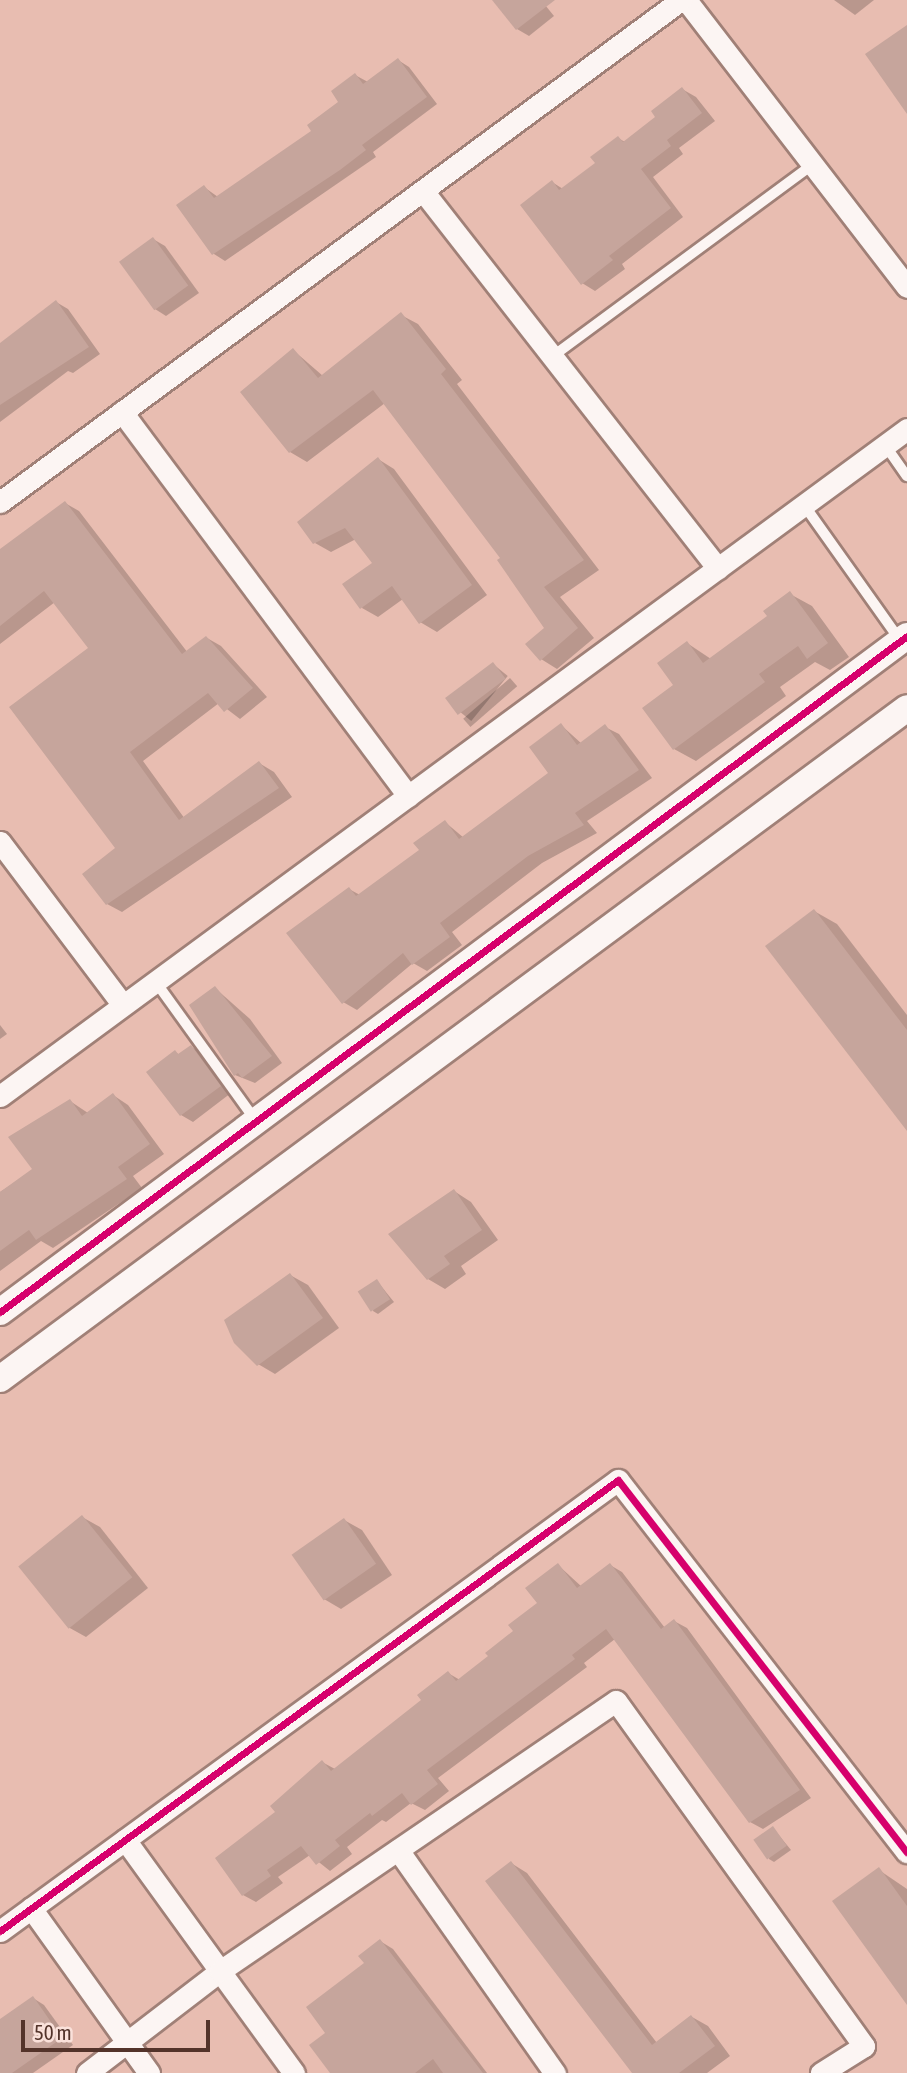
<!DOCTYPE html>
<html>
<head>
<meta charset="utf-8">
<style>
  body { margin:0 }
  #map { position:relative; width:907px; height:2073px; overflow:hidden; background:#e8bdb1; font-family:"Asap Condensed",sans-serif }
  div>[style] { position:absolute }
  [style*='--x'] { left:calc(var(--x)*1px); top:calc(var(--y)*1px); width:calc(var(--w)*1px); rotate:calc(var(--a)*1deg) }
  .shadow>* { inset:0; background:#0003; transform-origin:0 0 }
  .building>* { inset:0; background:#c6a59c; transform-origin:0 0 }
  .roads { filter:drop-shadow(2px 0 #a08077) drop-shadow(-2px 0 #a08077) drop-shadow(0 2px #a08077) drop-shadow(0 -2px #a08077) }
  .service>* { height:10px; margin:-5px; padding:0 5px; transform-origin:5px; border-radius:5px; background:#fcf5f3 }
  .minor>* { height:21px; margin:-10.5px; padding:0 10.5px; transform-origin:10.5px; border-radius:10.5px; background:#fcf5f3 }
  .tertiary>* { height:26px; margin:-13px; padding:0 13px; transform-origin:13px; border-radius:13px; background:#fcf5f3 }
  .cycleway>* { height:7px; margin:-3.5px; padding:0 3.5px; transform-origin:3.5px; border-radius:3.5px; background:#d6006c }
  span { translate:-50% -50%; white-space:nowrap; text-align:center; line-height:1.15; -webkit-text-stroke:5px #fae1da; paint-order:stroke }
  .scale { position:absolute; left:21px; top:2020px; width:189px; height:32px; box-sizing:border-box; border:4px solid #53332a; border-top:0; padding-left:9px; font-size:21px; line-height:24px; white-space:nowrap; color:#53332a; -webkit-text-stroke:5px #fae1da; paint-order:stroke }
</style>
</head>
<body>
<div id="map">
  <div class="shadow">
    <i style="clip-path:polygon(494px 0,541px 0,554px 16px,529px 36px,517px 29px)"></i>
    <i style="clip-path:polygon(834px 0,874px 0,855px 15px)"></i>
    <i style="clip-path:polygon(398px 60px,409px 67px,437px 104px,373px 152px,376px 157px,225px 261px,214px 254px,178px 206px,204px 187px,218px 197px,313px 131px,341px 102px,355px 75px,368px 82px)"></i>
    <i style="clip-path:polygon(682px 89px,696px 97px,715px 121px,679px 148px,683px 154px,653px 177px,683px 217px,622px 264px,625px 269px,595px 291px,582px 283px,552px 182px,563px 189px,597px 163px,618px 138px,625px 142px,658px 118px)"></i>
    <i style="clip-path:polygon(153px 239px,165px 246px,199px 293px,166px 316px,155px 309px)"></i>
    <i style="clip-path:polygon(56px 302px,68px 309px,100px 354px,73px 373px,68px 371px,0 422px,0 346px)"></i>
    <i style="clip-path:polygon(401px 315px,418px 324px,462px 380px,457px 384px,599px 570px,560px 597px,594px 638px,557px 669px,541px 659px,546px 629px,502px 558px,385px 403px,307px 462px,290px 452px,242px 392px,293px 350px,323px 376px)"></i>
    <i style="clip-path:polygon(378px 459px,394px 469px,487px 595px,437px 632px,420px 622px,403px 599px,378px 617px,362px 608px,375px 564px,356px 539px,331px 552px,315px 543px)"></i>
    <i style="clip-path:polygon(65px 503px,79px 511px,188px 653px,207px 638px,221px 646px,267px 697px,240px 719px,219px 703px,143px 761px,185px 819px,259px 763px,274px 772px,292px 797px,122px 912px,107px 904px,118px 848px,91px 649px,55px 602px,0 644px,0 552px)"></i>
    <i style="clip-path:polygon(790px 594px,812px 606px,849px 657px,830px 670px,815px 662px,780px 687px,786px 696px,696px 761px,674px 749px,675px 685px,687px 643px,711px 659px,770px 617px)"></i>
    <i style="left:493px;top:664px;width:19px;height:58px;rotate:39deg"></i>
    <i style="left:510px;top:678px;width:11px;height:62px;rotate:49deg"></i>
    <i style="clip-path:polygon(561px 725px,582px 744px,605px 727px,619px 734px,652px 778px,587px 821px,597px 833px,542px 863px,452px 932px,462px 945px,427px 971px,413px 963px,357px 1010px,343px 1002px,349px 889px,360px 895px,421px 850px,445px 822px,464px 838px,550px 773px)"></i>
    <i style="clip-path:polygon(814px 911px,837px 924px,907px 1015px,907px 1128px)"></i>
    <i style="clip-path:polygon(215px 988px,250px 1019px,282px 1063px,255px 1083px,235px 1075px)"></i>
    <i style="clip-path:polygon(0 1025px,7px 1034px,0 1039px)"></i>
    <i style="clip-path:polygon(191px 1047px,203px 1053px,231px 1093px,193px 1122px,181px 1115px,175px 1052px,180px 1055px)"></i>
    <i style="clip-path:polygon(113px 1095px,128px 1105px,164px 1154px,133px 1176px,142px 1188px,53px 1248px,41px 1241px,0 1271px,0 1192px,34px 1170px,10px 1137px,70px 1101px,88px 1113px)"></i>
    <i style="clip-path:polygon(454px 1191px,471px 1202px,498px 1240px,461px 1266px,466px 1274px,445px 1289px,428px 1279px)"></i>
    <i style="clip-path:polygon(290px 1275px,308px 1285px,339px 1328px,275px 1374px,258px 1364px)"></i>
    <i style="clip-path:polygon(377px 1281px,394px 1302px,378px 1314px,373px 1311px)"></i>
    <i style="clip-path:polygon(82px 1517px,100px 1527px,148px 1588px,86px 1637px,68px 1627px)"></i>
    <i style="clip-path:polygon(344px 1520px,362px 1530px,392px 1575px,341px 1609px,324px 1599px)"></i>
    <i style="clip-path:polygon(558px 1565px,582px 1587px,610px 1565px,622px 1572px,665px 1628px,674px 1621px,687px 1628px,811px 1798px,763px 1829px,750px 1822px,615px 1639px,584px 1663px,587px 1667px,438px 1778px,449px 1791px,425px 1810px,411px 1803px,386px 1822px,382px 1820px,347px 1847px,352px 1854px,330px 1871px,310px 1855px,278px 1877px,283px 1883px,256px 1902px,243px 1895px,217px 1858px,277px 1812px,322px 1762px,335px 1769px,423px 1701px,448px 1673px,460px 1680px,490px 1657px,540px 1603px)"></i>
    <i style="clip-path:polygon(773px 1828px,791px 1850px,774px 1862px,769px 1859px)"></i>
    <i style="clip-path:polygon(511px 1863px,527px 1873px,657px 2043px,692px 2017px,708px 2026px,730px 2056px,707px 2073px,634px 2073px)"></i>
    <i style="clip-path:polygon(879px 1870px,907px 1889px,907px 2002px)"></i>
    <i style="clip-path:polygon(380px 1941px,393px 1949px,487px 2073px,334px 2073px,328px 2033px)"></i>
    <i style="clip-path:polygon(33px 1998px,44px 2005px,73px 2045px,33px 2073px,0 2073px,0 2021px)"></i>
  </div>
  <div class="building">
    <i style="clip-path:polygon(492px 0,555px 0,516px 30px)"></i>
    <i style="clip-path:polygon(907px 25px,907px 114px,865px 54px)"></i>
    <i style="clip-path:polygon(398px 58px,427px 97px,362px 145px,366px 150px,340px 170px,212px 255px,176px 205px,204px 185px,214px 198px,311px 131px,307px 125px,338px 102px,331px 91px,355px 73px,363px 84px)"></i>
    <i style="clip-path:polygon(682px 87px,702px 113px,667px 140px,671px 146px,641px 169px,671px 208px,609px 256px,613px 260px,581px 285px,520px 205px,552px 180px,559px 190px,595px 163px,590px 157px,618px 136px,623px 142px,655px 117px,651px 111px)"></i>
    <i style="left:153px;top:237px;width:60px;height:42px;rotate:54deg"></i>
    <i style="clip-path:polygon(56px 300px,89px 347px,0 405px,0 343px)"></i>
    <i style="clip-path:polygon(401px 312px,446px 369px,441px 374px,584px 560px,544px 587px,578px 628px,540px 661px,525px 644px,544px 628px,497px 560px,500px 558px,373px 390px,289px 453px,240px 392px,293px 348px,318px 378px)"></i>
    <i style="clip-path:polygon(378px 457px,472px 585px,419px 624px,392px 586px,360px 609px,342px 584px,372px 563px,345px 528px,313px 544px,297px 522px)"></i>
    <i style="clip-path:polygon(65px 501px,182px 654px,206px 636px,253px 688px,224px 712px,208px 693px,130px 752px,165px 801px,179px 820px,259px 761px,279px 788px,106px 905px,82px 874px,115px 848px,9px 707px,88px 648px,44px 591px,0 626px,0 549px)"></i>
    <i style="clip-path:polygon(790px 591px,828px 643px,807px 659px,798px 646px,759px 674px,765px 682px,673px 750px,642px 708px,673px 685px,657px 663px,687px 641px,703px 663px,767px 616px,763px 611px)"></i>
    <i style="left:493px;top:662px;width:21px;height:60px;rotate:53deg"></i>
    <i style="clip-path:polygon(561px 723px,577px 745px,605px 724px,639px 770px,575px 813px,584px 825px,528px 856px,440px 923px,450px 937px,412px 965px,403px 953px,342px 1004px,286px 933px,349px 887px,356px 896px,419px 850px,413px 843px,445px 820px,459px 839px,548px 773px,529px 747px)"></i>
    <i style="clip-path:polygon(814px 909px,907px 1030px,907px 1131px,765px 946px)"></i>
    <i style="clip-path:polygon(215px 986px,272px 1056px,242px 1078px,238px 1073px,234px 1076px,189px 1005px)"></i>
    <i style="clip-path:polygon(191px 1045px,221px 1086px,180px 1116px,146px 1072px,175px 1050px,178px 1054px)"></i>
    <i style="clip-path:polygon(113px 1093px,150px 1144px,118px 1167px,127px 1179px,36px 1240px,29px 1230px,0 1251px,0 1192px,32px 1169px,8px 1137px,70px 1099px,82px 1116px)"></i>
    <i style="clip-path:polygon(454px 1189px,482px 1230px,444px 1256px,450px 1264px,427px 1280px,388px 1234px)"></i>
    <i style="clip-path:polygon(290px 1273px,323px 1318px,257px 1366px,234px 1343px,224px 1320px)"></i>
    <i style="left:377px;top:1279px;width:24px;height:23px;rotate:57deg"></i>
    <i style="left:82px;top:1515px;width:80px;height:82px;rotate:51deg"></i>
    <i style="left:344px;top:1518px;width:56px;height:64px;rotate:55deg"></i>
    <i style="clip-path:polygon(558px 1563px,577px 1588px,610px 1563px,661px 1629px,674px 1619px,800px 1790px,749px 1823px,606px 1629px,572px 1655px,575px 1659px,427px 1770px,438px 1784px,411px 1805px,402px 1793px,372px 1816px,370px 1813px,335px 1840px,340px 1846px,316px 1865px,301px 1846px,267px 1870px,271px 1876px,242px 1896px,215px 1858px,275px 1812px,270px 1806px,322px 1760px,331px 1771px,421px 1700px,417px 1695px,448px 1671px,456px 1681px,488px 1656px,485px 1653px,513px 1631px,508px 1625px,537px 1603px,525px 1588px)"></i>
    <i style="left:773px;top:1826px;width:24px;height:24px;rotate:55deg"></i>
    <i style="clip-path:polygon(511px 1861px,652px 2045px,691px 2015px,715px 2046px,679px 2073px,632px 2073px,485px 1881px)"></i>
    <i style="clip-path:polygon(879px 1867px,907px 1906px,907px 2005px,832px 1901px)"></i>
    <i style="clip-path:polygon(380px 1939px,432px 2007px,483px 2073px,443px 2073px,433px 2059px,415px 2073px,330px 2073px,309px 2045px,325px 2033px,306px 2007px,364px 1963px,358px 1956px)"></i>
    <i style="clip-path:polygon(33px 1996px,62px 2038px,12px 2073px,0 2073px,0 2019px)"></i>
  </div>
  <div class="roads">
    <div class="service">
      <i style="--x:553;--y:356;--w:323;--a:-36.4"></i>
      <i style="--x:885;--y:445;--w:38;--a:55"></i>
      <i style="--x:804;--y:505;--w:166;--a:54.6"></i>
      <i style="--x:155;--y:981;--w:173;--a:54.2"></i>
    </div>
    <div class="minor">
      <i style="--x:686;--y:0;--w:362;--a:52.4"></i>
      <i style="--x:423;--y:191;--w:479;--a:52"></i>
      <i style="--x:122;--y:412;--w:479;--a:53.3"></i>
      <i style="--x:0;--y:502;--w:846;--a:-36.4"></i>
      <i style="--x:0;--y:842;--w:204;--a:53"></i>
      <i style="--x:0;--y:1096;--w:1126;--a:-36.33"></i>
      <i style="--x:398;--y:1850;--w:273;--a:54.9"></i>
      <i style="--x:31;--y:1908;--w:203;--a:54.4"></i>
      <i style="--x:0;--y:1931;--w:765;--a:-36.12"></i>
      <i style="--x:618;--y:1480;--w:471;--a:52.2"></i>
      <i style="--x:87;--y:2073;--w:168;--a:-37.5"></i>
      <i style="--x:220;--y:1971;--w:162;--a:-125.9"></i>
      <i style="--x:294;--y:2073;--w:126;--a:-126"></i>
      <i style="--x:220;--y:1971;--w:479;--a:-34.3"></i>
      <i style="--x:616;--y:1701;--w:425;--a:54.3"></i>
      <i style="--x:864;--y:2046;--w:51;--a:147.9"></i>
    </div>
    <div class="tertiary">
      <i style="--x:0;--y:1312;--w:1131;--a:-36.7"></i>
      <i style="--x:0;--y:1379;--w:1128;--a:-36.49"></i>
    </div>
  </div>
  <div class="cycleway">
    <i style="--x:0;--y:1312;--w:1131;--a:-36.7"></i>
    <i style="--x:0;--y:1931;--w:765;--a:-36.12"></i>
    <i style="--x:618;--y:1480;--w:471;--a:52.2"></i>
  </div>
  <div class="scale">50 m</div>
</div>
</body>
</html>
